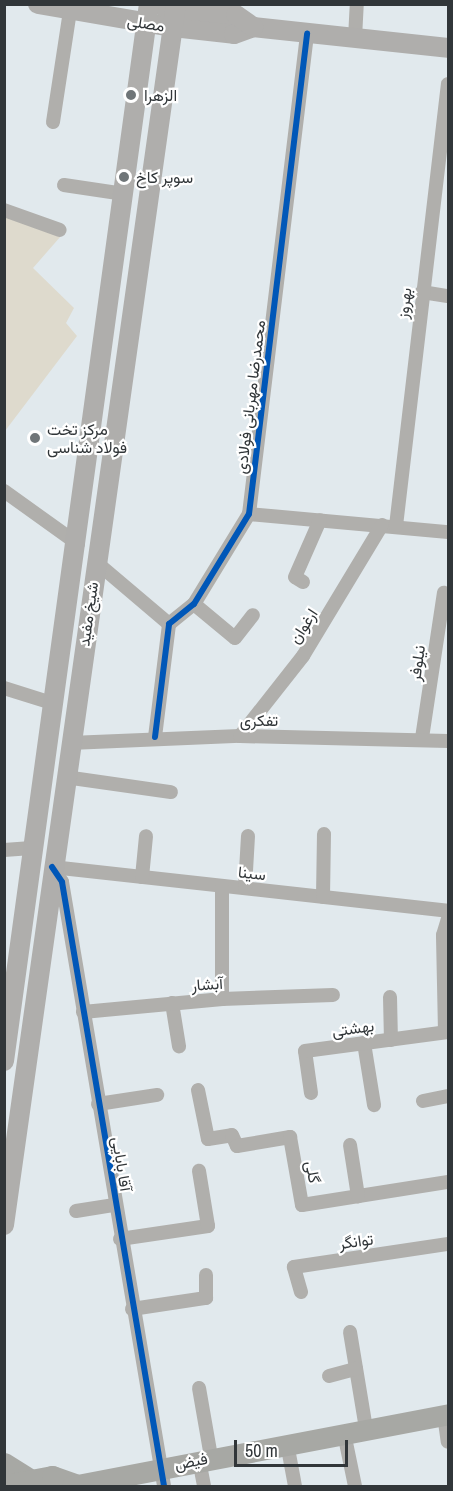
<!DOCTYPE html>
<html>
<head>
<meta charset="utf-8">
<style>
  body { margin:0 }
  #map { position:relative; width:453px; height:1491px; overflow:hidden; background:#e1e9ed; font-family:"Archivo Narrow",Vazirmatn,sans-serif }
  div>[style] { position:absolute }
  [style*='--x'] { left:calc(var(--x)*1px); top:calc(var(--y)*1px); width:calc(var(--w)*1px); rotate:calc(var(--a)*1deg) }
  .green>* { inset:0; background:#dedacd }
  .minor>* { height:14px; margin:-7px; padding:0 7px; transform-origin:7px; border-radius:7px; background:#b0afac }
  .secondary>* { height:20px; margin:-10px; padding:0 10px; transform-origin:10px; border-radius:10px; background:#afaeac }
  .primary>* { height:21px; margin:-10.5px; padding:0 10.5px; transform-origin:10.5px; border-radius:10.5px; background:#a7a8a4 }
  .cycleway>* { height:6px; margin:-3px; padding:0 3px; transform-origin:3px; border-radius:3px; background:#0057b8 }
  .dots>* { width:16px; height:16px; translate:-50% -50%; box-sizing:border-box; border:3px solid #fff; border-radius:50% }
  span { translate:-50% -50%; white-space:nowrap; text-align:center; line-height:1.15; -webkit-text-stroke:4.5px #fff; paint-order:stroke }
  .street-label { font-size:16px; color:#313639 }
  .poi-label { font-size:16px; color:#313639 }
  .left { translate:0 -50%; text-align:left }
  .frame { position:absolute; inset:0; border:6px solid #313639; pointer-events:none }
  .scale { position:absolute; left:234px; top:1440px; width:114px; height:27px; box-sizing:border-box; border:3px solid #313639; border-top:0; padding-left:8px; font-size:18px; line-height:21px; white-space:nowrap; color:#313639; -webkit-text-stroke:4px #fff; paint-order:stroke }
</style>
</head>
<body>
<div id="map">
  <div class="green">
    <i style="clip-path:polygon(5px 215px,61px 236px,33px 268px,74px 308px,66px 323px,77px 336px,5px 431px)"></i>
  </div>
  <div class="minor">
    <i style="--x:355;--y:38;--w:34;--a:-87"></i>
    <i style="--x:53;--y:122;--w:112;--a:-81.3"></i>
    <i style="--x:64;--y:185;--w:61;--a:8.5"></i>
    <i style="--x:4;--y:210;--w:59;--a:19.7"></i>
    <i style="--x:422;--y:292;--w:26;--a:9"></i>
    <i style="--x:4;--y:491;--w:91;--a:35.6"></i>
    <i style="--x:249;--y:514;--w:200;--a:5.2"></i>
    <i style="--x:396;--y:526;--w:445;--a:-83.3"></i>
    <i style="--x:96;--y:562;--w:96;--a:40.3"></i>
    <i style="--x:303;--y:582;--w:9;--a:-148"></i>
    <i style="--x:295;--y:577;--w:62;--a:-66.3"></i>
    <i style="--x:194;--y:604;--w:53;--a:39.7"></i>
    <i style="--x:235;--y:638;--w:29;--a:-52"></i>
    <i style="--x:4;--y:688;--w:53;--a:17.4"></i>
    <i style="--x:240;--y:736;--w:102;--a:-51.8"></i>
    <i style="--x:303;--y:656;--w:153;--a:-58.9"></i>
    <i style="--x:155;--y:737;--w:114;--a:-82.9"></i>
    <i style="--x:169;--y:624;--w:32;--a:-39"></i>
    <i style="--x:194;--y:604;--w:105;--a:-58.6"></i>
    <i style="--x:249;--y:514;--w:484;--a:-83.1"></i>
    <i style="--x:422;--y:738;--w:147;--a:-81.4"></i>
    <i style="--x:70;--y:743;--w:170;--a:-2.4"></i>
    <i style="--x:240;--y:736;--w:208;--a:1.4"></i>
    <i style="--x:65;--y:777;--w:107;--a:8.1"></i>
    <i style="--x:4;--y:850;--w:31;--a:-4"></i>
    <i style="--x:52;--y:867;--w:398;--a:6.3"></i>
    <i style="--x:53;--y:869;--w:16;--a:55"></i>
    <i style="--x:62;--y:882;--w:613;--a:80.41"></i>
    <i style="--x:142;--y:877;--w:41;--a:-84.4"></i>
    <i style="--x:222;--y:886;--w:113;--a:90"></i>
    <i style="--x:245;--y:888;--w:52;--a:-86.7"></i>
    <i style="--x:323;--y:897;--w:63;--a:-89.1"></i>
    <i style="--x:390;--y:997;--w:43;--a:88.7"></i>
    <i style="--x:172;--y:1003;--w:44;--a:80.8"></i>
    <i style="--x:83;--y:1012;--w:140;--a:-5.3"></i>
    <i style="--x:222;--y:999;--w:111;--a:-2.1"></i>
    <i style="--x:445;--y:1032;--w:97;--a:-91.2"></i>
    <i style="--x:443;--y:935;--w:17;--a:-73"></i>
    <i style="--x:364;--y:1043;--w:63;--a:80.8"></i>
    <i style="--x:198;--y:1090;--w:50;--a:78.5"></i>
    <i style="--x:208;--y:1139;--w:24;--a:-9"></i>
    <i style="--x:232;--y:1135;--w:12;--a:66"></i>
    <i style="--x:237;--y:1146;--w:54;--a:-9.6"></i>
    <i style="--x:290;--y:1137;--w:69;--a:80"></i>
    <i style="--x:302;--y:1205;--w:148;--a:-9"></i>
    <i style="--x:311;--y:1093;--w:42;--a:-98.1"></i>
    <i style="--x:305;--y:1051;--w:144;--a:-7.6"></i>
    <i style="--x:423;--y:1101;--w:25;--a:-11"></i>
    <i style="--x:98;--y:1104;--w:60;--a:-8.7"></i>
    <i style="--x:350;--y:1145;--w:52;--a:81.1"></i>
    <i style="--x:76;--y:1211;--w:39;--a:-9"></i>
    <i style="--x:120;--y:1239;--w:89;--a:-8.4"></i>
    <i style="--x:208;--y:1226;--w:56;--a:-99.3"></i>
    <i style="--x:301;--y:1292;--w:26;--a:-106"></i>
    <i style="--x:294;--y:1267;--w:156;--a:-8.5"></i>
    <i style="--x:132;--y:1309;--w:75;--a:-8.5"></i>
    <i style="--x:206;--y:1298;--w:23;--a:-90"></i>
    <i style="--x:350;--y:1332;--w:98;--a:80.6"></i>
    <i style="--x:329;--y:1376;--w:28;--a:-15"></i>
    <i style="--x:199;--y:1388;--w:70;--a:80.1"></i>
    <i style="--x:444;--y:1415;--w:27;--a:82"></i>
    <i style="--x:344;--y:1433;--w:54;--a:78.3"></i>
    <i style="--x:287;--y:1443;--w:44;--a:79.5"></i>
    <i style="--x:199;--y:1460;--w:26;--a:79"></i>
  </div>
  <div class="secondary">
    <i style="--x:38;--y:4;--w:137;--a:9.7"></i>
    <i style="--x:173;--y:27;--w:61;--a:6.5"></i>
    <i style="--x:234;--y:34;--w:20;--a:-20"></i>
    <i style="--x:253;--y:27;--w:196;--a:6.1"></i>
    <i style="--x:164;--y:7;--w:72;--a:6.3"></i>
    <i style="--x:236;--y:15;--w:21;--a:35"></i>
    <i style="--x:4;--y:1061;--w:1067;--a:-82.19"></i>
    <i style="--x:4;--y:1225;--w:1233;--a:-81.98"></i>
  </div>
  <div class="primary">
    <i style="--x:4;--y:1463;--w:32;--a:32"></i>
    <i style="--x:4;--y:1485;--w:49;--a:-10.6"></i>
    <i style="--x:52;--y:1476;--w:24;--a:19"></i>
    <i style="--x:72;--y:1486;--w:383;--a:-10.8"></i>
  </div>
  <div class="cycleway">
    <i style="--x:155;--y:737;--w:114;--a:-82.9"></i>
    <i style="--x:169;--y:624;--w:32;--a:-39"></i>
    <i style="--x:194;--y:604;--w:105;--a:-58.6"></i>
    <i style="--x:249;--y:514;--w:484;--a:-83.1"></i>
    <i style="--x:52;--y:867;--w:18;--a:56"></i>
    <i style="--x:62;--y:882;--w:613;--a:80.41"></i>
  </div>
  <div class="dots">
    <i style="left:131px;top:95px;background:#6f7578"></i>
    <i style="left:124px;top:177px;background:#6f7578"></i>
    <i style="left:35px;top:438px;background:#6f7578"></i>
  </div>
  <div class="street-label">
    <span style="left:146px;top:23px;rotate:9deg">مصلی</span>
    <span style="left:404px;top:303px;rotate:-83deg">بهروز</span>
    <span style="left:250px;top:397px;rotate:-83deg">محمدرضا مهربانی فولادی</span>
    <span style="left:88px;top:614px;rotate:-82deg">شیخ مفید</span>
    <span style="left:303px;top:626px;rotate:-57deg">ارغوان</span>
    <span style="left:417px;top:663px;rotate:-82deg">نیلوفر</span>
    <span style="left:259px;top:720px">تفکری</span>
    <span style="left:252px;top:873px;rotate:6deg">سینا</span>
    <span style="left:207px;top:984px;rotate:-4deg">آبشار</span>
    <span style="left:353px;top:1028px;rotate:-8deg">بهشتی</span>
    <span style="left:122px;top:1164px;rotate:81deg">آقا بابایی</span>
    <span style="left:313px;top:1172px;rotate:80deg">گلی</span>
    <span style="left:356px;top:1241px;rotate:-8deg">توانگر</span>
    <span style="left:191px;top:1461px;rotate:-11deg">فیض</span>
  </div>
  <div class="poi-label">
    <span class="left" style="left:144px;top:95px">الزهرا</span>
    <span class="left" style="left:136px;top:177px">سوپر کاخ</span>
    <span class="left" style="left:47px;top:438px">مرکز تخت<br>فولاد شناسی</span>
  </div>
  <div class="frame"></div>
  <div class="scale">50 m</div>
</div>
</body>
</html>
